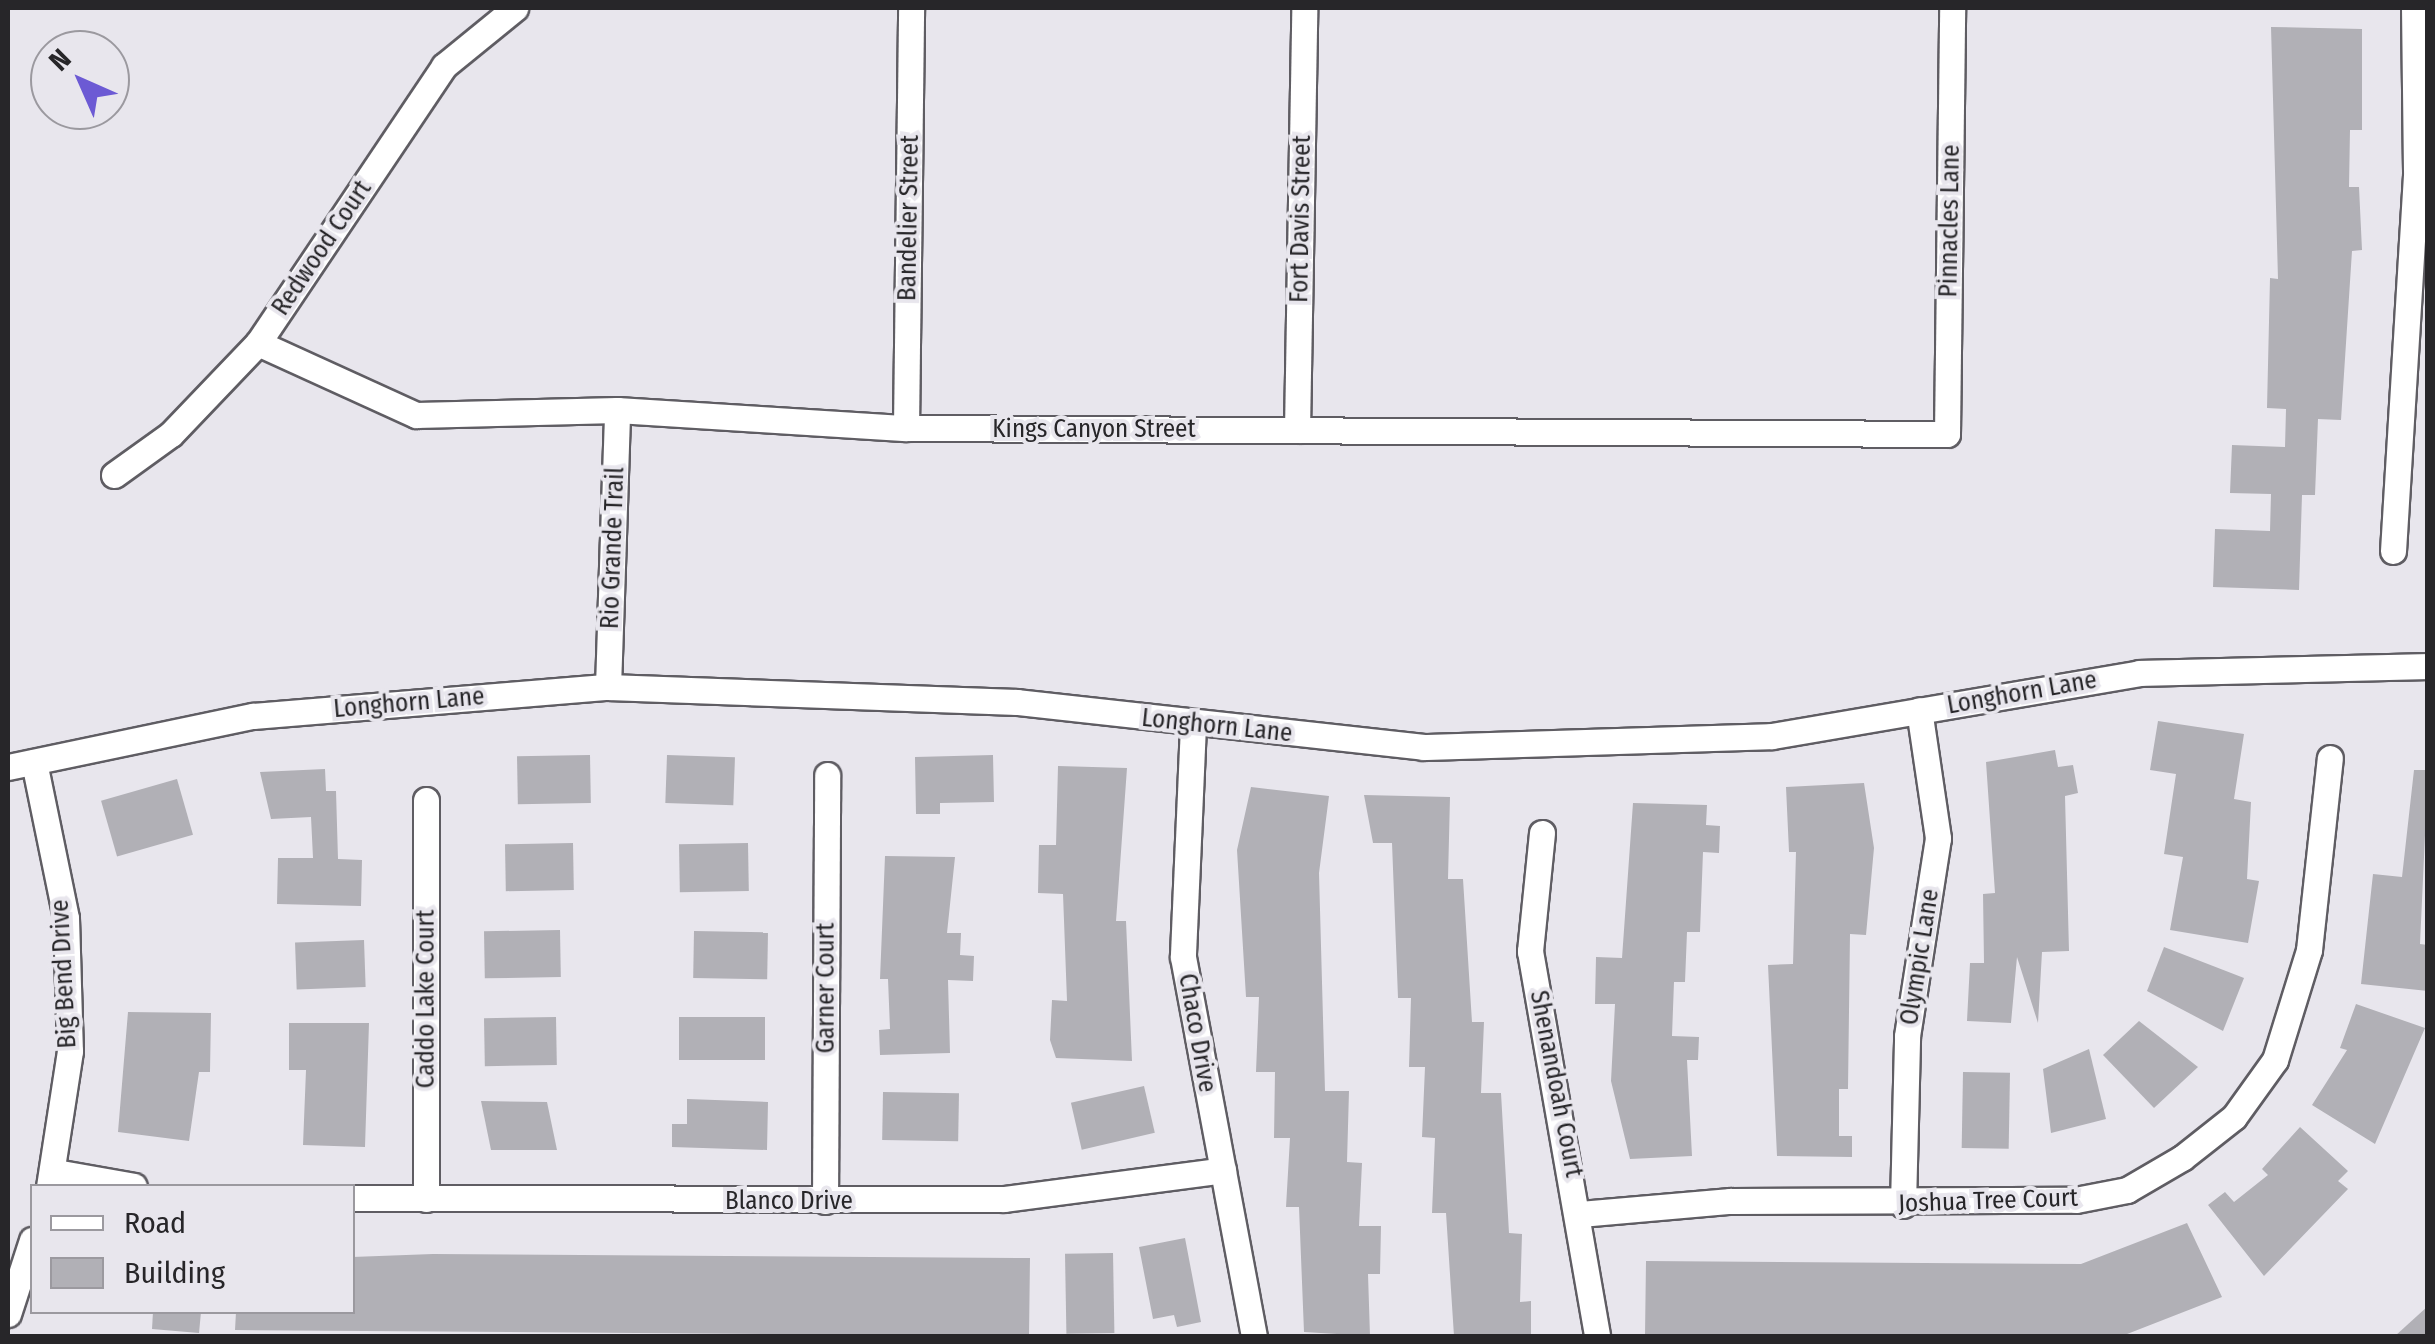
<!DOCTYPE html>
<html>
<head>
<meta charset="utf-8">
<style>
  body { margin:0 }
  #map { position:relative; width:2435px; height:1344px; overflow:hidden; background:#e8e6ed; font-family:"Fira Sans Condensed",sans-serif }
  div>[style] { position:absolute }
  [style*='--x'] { left:calc(var(--x)*1px); top:calc(var(--y)*1px); width:calc(var(--w)*1px); rotate:calc(var(--a)*1deg) }
  .building>* { inset:0; background:#b1b0b6; transform-origin:0 0 }
  .roads { filter:drop-shadow(2px 0 #5f5d63) drop-shadow(-2px 0 #5f5d63) drop-shadow(0 2px #5f5d63) drop-shadow(0 -2px #5f5d63) }
  .minor>* { height:25px; margin:-12.5px; padding:0 12.5px; transform-origin:12.5px; border-radius:12.5px; background:#fff }
  span { translate:-50% -50%; white-space:nowrap; text-align:center; line-height:1.15; -webkit-text-stroke:8px #e8e6ed; paint-order:stroke }
  .street-label { font-size:25px; color:#272629 }
  .frame { position:absolute; inset:0; border:10px solid #272629; pointer-events:none }
  .legend { position:absolute; left:30px; top:1184px; width:325px; height:130px; box-sizing:border-box; background:#e8e6ed; border:2px solid #9b999f; margin:0; padding:12px 18px; list-style:none; font-size:30px; color:#272629 }
  .legend li { display:flex; align-items:center; gap:20px; height:50px }
  .legend b { width:50px; border:2px solid #9b999f }
  .north { position:absolute; left:30px; top:30px; width:100px; height:100px; box-sizing:border-box; background:#e8e6ed; border:2px solid #9b999f; border-radius:50%; rotate:315deg; font-size:28px; font-weight:700; line-height:40px; text-align:center; color:#272629 }
  .north::after { content:''; display:block; margin:auto; width:35px; height:45px; background:#6c5ad4; clip-path:polygon(50% 0,100% 100%,50% 72%,0 100%) }
</style>
</head>
<body>
<div id="map">
  <div class="building">
    <i style="clip-path:polygon(2271px 27px,2362px 29px,2362px 130px,2350px 130px,2349px 187px,2359px 187px,2362px 250px,2352px 251px,2341px 420px,2318px 419px,2315px 495px,2302px 495px,2299px 590px,2213px 587px,2215px 529px,2270px 531px,2271px 494px,2230px 493px,2232px 445px,2285px 447px,2286px 409px,2267px 408px,2270px 278px,2278px 279px)"></i>
    <i style="clip-path:polygon(2158px 721px,2244px 734px,2234px 799px,2251px 802px,2247px 879px,2259px 881px,2248px 943px,2170px 930px,2183px 857px,2164px 854px,2176px 774px,2150px 770px)"></i>
    <i style="clip-path:polygon(2055px 750px,2058px 767px,2073px 765px,2078px 793px,2065px 796px,2069px 951px,2042px 952px,2038px 1023px,2017px 957px,2011px 1023px,1967px 1021px,1970px 963px,1984px 963px,1983px 894px,1995px 893px,1986px 762px)"></i>
    <i style="left:590px;top:755px;width:48px;height:73px;rotate:89deg"></i>
    <i style="left:667px;top:755px;width:68px;height:48px;rotate:2deg"></i>
    <i style="clip-path:polygon(993px 755px,994px 802px,940px 803px,940px 814px,916px 814px,915px 757px)"></i>
    <i style="clip-path:polygon(1058px 766px,1127px 768px,1116px 921px,1126px 921px,1132px 1061px,1056px 1058px,1050px 1040px,1052px 1000px,1067px 1001px,1063px 894px,1038px 893px,1039px 845px,1056px 845px)"></i>
    <i style="clip-path:polygon(325px 769px,326px 791px,336px 791px,338px 859px,362px 860px,361px 906px,277px 904px,278px 858px,313px 858px,311px 817px,271px 819px,260px 772px)"></i>
    <i style="clip-path:polygon(2414px 770px,2428px 770px,2420px 944px,2428px 945px,2428px 991px,2361px 984px,2373px 874px,2402px 877px)"></i>
    <i style="left:177px;top:779px;width:58px;height:79px;rotate:74deg"></i>
    <i style="clip-path:polygon(1864px 783px,1874px 848px,1866px 935px,1850px 934px,1848px 1089px,1839px 1089px,1839px 1136px,1852px 1136px,1852px 1157px,1777px 1156px,1768px 965px,1793px 964px,1796px 852px,1789px 852px,1786px 787px)"></i>
    <i style="clip-path:polygon(1251px 787px,1329px 796px,1319px 873px,1325px 1091px,1349px 1091px,1347px 1162px,1362px 1163px,1359px 1226px,1381px 1226px,1380px 1274px,1368px 1274px,1370px 1336px,1304px 1332px,1299px 1207px,1286px 1207px,1290px 1138px,1274px 1138px,1275px 1072px,1256px 1072px,1259px 997px,1246px 997px,1237px 850px)"></i>
    <i style="clip-path:polygon(1364px 795px,1450px 797px,1448px 879px,1463px 879px,1472px 1022px,1484px 1022px,1481px 1093px,1501px 1093px,1509px 1233px,1522px 1234px,1520px 1302px,1531px 1301px,1531px 1336px,1454px 1336px,1446px 1213px,1432px 1213px,1435px 1138px,1422px 1137px,1425px 1067px,1409px 1067px,1411px 998px,1398px 998px,1392px 843px,1373px 843px)"></i>
    <i style="clip-path:polygon(1633px 803px,1707px 805px,1706px 825px,1720px 826px,1719px 853px,1703px 852px,1700px 932px,1687px 932px,1685px 982px,1674px 982px,1672px 1036px,1699px 1037px,1698px 1060px,1687px 1060px,1692px 1156px,1630px 1159px,1611px 1081px,1615px 1004px,1595px 1004px,1596px 957px,1622px 958px)"></i>
    <i style="left:573px;top:843px;width:47px;height:68px;rotate:89deg"></i>
    <i style="left:748px;top:843px;width:48px;height:69px;rotate:89deg"></i>
    <i style="clip-path:polygon(885px 856px,955px 857px,947px 933px,961px 933px,960px 955px,974px 956px,973px 981px,948px 980px,950px 1053px,880px 1055px,879px 1030px,890px 1029px,888px 979px,880px 979px)"></i>
    <i style="left:560px;top:930px;width:47px;height:76px;rotate:89deg"></i>
    <i style="left:694px;top:931px;width:74px;height:47px;rotate:1deg"></i>
    <i style="left:364px;top:940px;width:47px;height:69px;rotate:88deg"></i>
    <i style="clip-path:polygon(2164px 947px,2244px 978px,2223px 1031px,2147px 991px)"></i>
    <i style="clip-path:polygon(2356px 1004px,2425px 1028px,2375px 1144px,2312px 1105px,2347px 1050px,2340px 1048px)"></i>
    <i style="clip-path:polygon(128px 1012px,211px 1013px,210px 1072px,199px 1072px,189px 1141px,118px 1132px)"></i>
    <i style="left:556px;top:1017px;width:48px;height:72px;rotate:89deg"></i>
    <i style="left:765px;top:1017px;width:43px;height:86px;rotate:90deg"></i>
    <i style="clip-path:polygon(2139px 1021px,2198px 1067px,2154px 1108px,2103px 1055px)"></i>
    <i style="clip-path:polygon(289px 1023px,369px 1023px,365px 1147px,303px 1145px,306px 1070px,289px 1070px)"></i>
    <i style="clip-path:polygon(2089px 1049px,2106px 1119px,2051px 1133px,2043px 1069px)"></i>
    <i style="left:1963px;top:1072px;width:47px;height:76px;rotate:1deg"></i>
    <i style="left:1144px;top:1086px;width:48px;height:75px;rotate:77deg"></i>
    <i style="left:883px;top:1092px;width:76px;height:48px;rotate:1deg"></i>
    <i style="clip-path:polygon(687px 1099px,768px 1102px,767px 1150px,672px 1147px,672px 1124px,687px 1124px)"></i>
    <i style="clip-path:polygon(481px 1101px,547px 1102px,557px 1150px,491px 1150px)"></i>
    <i style="clip-path:polygon(2300px 1127px,2348px 1171px,2338px 1181px,2348px 1189px,2264px 1276px,2208px 1205px,2225px 1192px,2234px 1202px,2268px 1175px,2262px 1169px)"></i>
    <i style="clip-path:polygon(2187px 1223px,2222px 1297px,2122px 1336px,1645px 1336px,1646px 1261px,2081px 1264px)"></i>
    <i style="clip-path:polygon(1185px 1238px,1201px 1322px,1177px 1327px,1174px 1315px,1153px 1319px,1139px 1247px)"></i>
    <i style="left:1113px;top:1253px;width:80px;height:48px;rotate:89deg"></i>
    <i style="clip-path:polygon(433px 1254px,1030px 1258px,1029px 1336px,235px 1330px,236px 1312px,352px 1312px,352px 1257px)"></i>
    <i style="clip-path:polygon(2428px 1306px,2428px 1336px,2395px 1336px)"></i>
    <i style="clip-path:polygon(153px 1312px,201px 1312px,199px 1333px,152px 1329px)"></i>
  </div>
  <div class="roads">
    <div class="minor">
      <i style="--x:258;--y:343;--w:174;--a:24.5"></i>
      <i style="--x:416;--y:415;--w:201;--a:-1.4"></i>
      <i style="--x:617;--y:410;--w:290;--a:3.6"></i>
      <i style="--x:906;--y:428;--w:1041;--a:0.33"></i>
      <i style="--x:1947;--y:434;--w:426;--a:-89.3"></i>
      <i style="--x:906;--y:428;--w:420;--a:-89.3"></i>
      <i style="--x:1297;--y:430;--w:422;--a:-89"></i>
      <i style="--x:114;--y:475;--w:70;--a:-35.7"></i>
      <i style="--x:171;--y:434;--w:126;--a:-46.3"></i>
      <i style="--x:258;--y:343;--w:334;--a:-56.1"></i>
      <i style="--x:444;--y:66;--w:92;--a:-39.2"></i>
      <i style="--x:2393;--y:551;--w:382;--a:-86.5"></i>
      <i style="--x:2416;--y:170;--w:162;--a:-90.7"></i>
      <i style="--x:608;--y:687;--w:277;--a:-88.1"></i>
      <i style="--x:1193;--y:725;--w:232;--a:92.5"></i>
      <i style="--x:1183;--y:957;--w:386;--a:79.4"></i>
      <i style="--x:34;--y:762;--w:159;--a:78.4"></i>
      <i style="--x:66;--y:918;--w:133;--a:88.3"></i>
      <i style="--x:70;--y:1051;--w:137;--a:98.8"></i>
      <i style="--x:8;--y:767;--w:250;--a:-11.8"></i>
      <i style="--x:253;--y:716;--w:356;--a:-4.7"></i>
      <i style="--x:608;--y:687;--w:409;--a:2.1"></i>
      <i style="--x:1017;--y:702;--w:408;--a:6.3"></i>
      <i style="--x:1423;--y:747;--w:349;--a:-1.8"></i>
      <i style="--x:1772;--y:736;--w:372;--a:-9.7"></i>
      <i style="--x:2139;--y:673;--w:289;--a:-1.4"></i>
      <i style="--x:1542;--y:833;--w:119;--a:95.8"></i>
      <i style="--x:1530;--y:951;--w:391;--a:80.1"></i>
      <i style="--x:55;--y:1172;--w:80;--a:10"></i>
      <i style="--x:352;--y:1198;--w:652;--a:0.09"></i>
      <i style="--x:1004;--y:1199;--w:221;--a:-7.5"></i>
      <i style="--x:426;--y:1199;--w:399;--a:-90"></i>
      <i style="--x:825;--y:1201;--w:426;--a:-89.7"></i>
      <i style="--x:1903;--y:1205;--w:169;--a:-88.6"></i>
      <i style="--x:1907;--y:1036;--w:200;--a:-81.1"></i>
      <i style="--x:1938;--y:838;--w:129;--a:-98.4"></i>
      <i style="--x:1580;--y:1214;--w:151;--a:-5"></i>
      <i style="--x:1730;--y:1201;--w:346;--a:-0.2"></i>
      <i style="--x:2076;--y:1200;--w:52;--a:-11.1"></i>
      <i style="--x:2127;--y:1190;--w:64;--a:-30.2"></i>
      <i style="--x:2182;--y:1158;--w:66;--a:-38.3"></i>
      <i style="--x:2234;--y:1117;--w:70;--a:-54.3"></i>
      <i style="--x:2275;--y:1060;--w:115;--a:-72.8"></i>
      <i style="--x:2309;--y:950;--w:193;--a:-83.8"></i>
      <i style="--x:8;--y:1314;--w:78;--a:-72"></i>
    </div>
  </div>
  <div class="street-label">
    <span style="left:909px;top:218px;rotate:-89deg">Bandelier Street</span>
    <span style="left:1301px;top:219px;rotate:-89deg">Fort Davis Street</span>
    <span style="left:1950px;top:221px;rotate:-89deg">Pinnacles Lane</span>
    <span style="left:322px;top:248px;rotate:-56deg">Redwood Court</span>
    <span style="left:1094px;top:429px">Kings Canyon Street</span>
    <span style="left:613px;top:548px;rotate:-88deg">Rio Grande Trail</span>
    <span style="left:2022px;top:693px;rotate:-10deg">Longhorn Lane</span>
    <span style="left:409px;top:703px;rotate:-5deg">Longhorn Lane</span>
    <span style="left:1217px;top:726px;rotate:6deg">Longhorn Lane</span>
    <span style="left:1920px;top:957px;rotate:-81deg">Olympic Lane</span>
    <span style="left:64px;top:974px;rotate:-93deg">Big Bend Drive</span>
    <span style="left:826px;top:988px;rotate:-90deg">Garner Court</span>
    <span style="left:426px;top:999px;rotate:-90deg">Caddo Lake Court</span>
    <span style="left:1197px;top:1033px;rotate:80deg">Chaco Drive</span>
    <span style="left:1556px;top:1084px;rotate:79deg">Shenandoah Court</span>
    <span style="left:789px;top:1201px">Blanco Drive</span>
    <span style="left:1988px;top:1201px;rotate:-2deg">Joshua Tree Court</span>
  </div>
  <div class="frame"></div>
  <ul class="legend">
  <li><b style="height:12px;background:#fff"></b>Road</li>
  <li><b style="height:28px;background:#b1b0b6"></b>Building</li>
  </ul>
  <div class="north">N</div>
</div>
</body>
</html>
